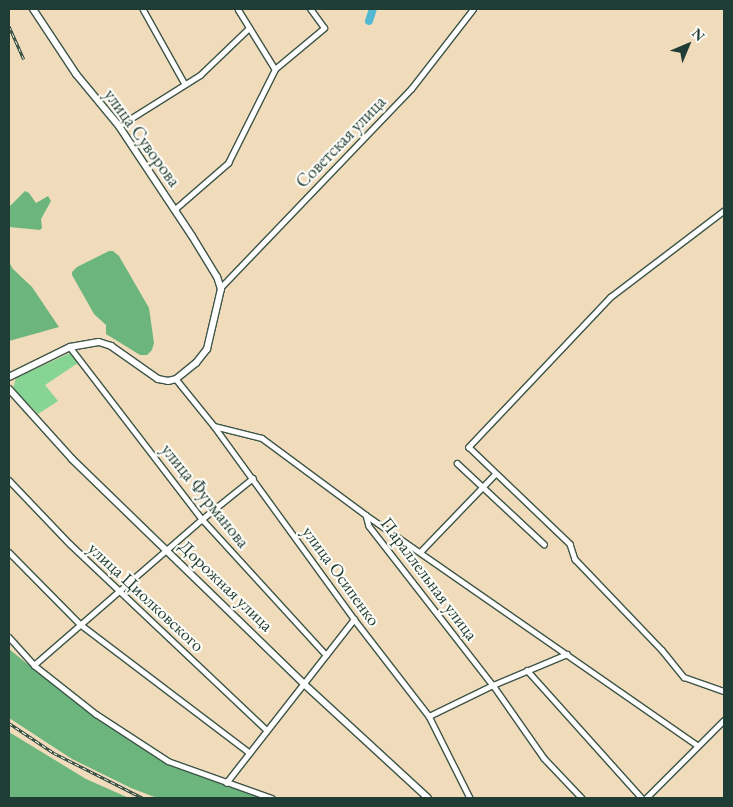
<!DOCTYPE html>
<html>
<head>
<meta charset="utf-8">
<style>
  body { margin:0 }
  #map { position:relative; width:733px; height:807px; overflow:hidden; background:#f0dcbb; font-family:"EB Garamond",serif }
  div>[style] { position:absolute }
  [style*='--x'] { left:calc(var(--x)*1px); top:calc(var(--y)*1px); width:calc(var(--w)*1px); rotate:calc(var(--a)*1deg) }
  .green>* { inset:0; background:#86d594 }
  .forest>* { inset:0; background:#6cb67e }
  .river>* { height:8px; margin:-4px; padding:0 4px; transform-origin:4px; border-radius:4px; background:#53b8d2 }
  .roads { filter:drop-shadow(1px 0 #3e5548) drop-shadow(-1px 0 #3e5548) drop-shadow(0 1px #3e5548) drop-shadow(0 -1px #3e5548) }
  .street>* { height:4.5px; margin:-2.25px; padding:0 2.25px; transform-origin:2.25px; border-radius:2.25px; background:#fff }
  .secondary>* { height:6px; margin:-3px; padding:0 3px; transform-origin:3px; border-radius:3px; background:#fff }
  .rail>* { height:3px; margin-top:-1.5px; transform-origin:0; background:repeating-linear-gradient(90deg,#fdfcf7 0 4px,#1f3d34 0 8px); box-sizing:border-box; border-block:1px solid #1f3d34 }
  span { translate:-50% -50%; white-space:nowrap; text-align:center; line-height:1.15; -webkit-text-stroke:4.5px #fdfcf7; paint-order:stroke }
  .street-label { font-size:18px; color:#1f3d34 }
  .frame { position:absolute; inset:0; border:10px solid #1f3d34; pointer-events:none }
  .north { position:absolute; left:663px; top:20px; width:50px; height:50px; -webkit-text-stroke:4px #fdfcf7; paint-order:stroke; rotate:45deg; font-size:14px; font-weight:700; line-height:20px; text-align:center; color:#1f3d34 }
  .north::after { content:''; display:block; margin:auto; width:18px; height:22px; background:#1f3d34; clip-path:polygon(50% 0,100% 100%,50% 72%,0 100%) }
</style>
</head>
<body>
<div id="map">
  <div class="green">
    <i style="clip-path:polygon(70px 353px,78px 363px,45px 385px,58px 401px,38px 414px,13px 388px,16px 378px)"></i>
  </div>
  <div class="forest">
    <i style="clip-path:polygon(25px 191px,29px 193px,36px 203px,48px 196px,51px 201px,41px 219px,42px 228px,40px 230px,9px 227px,9px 207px)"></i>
    <i style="clip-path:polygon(109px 251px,113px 251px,119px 256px,149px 308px,154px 343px,152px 350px,147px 355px,140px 355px,106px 334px,106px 325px,94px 314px,72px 275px,72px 272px,77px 267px)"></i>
    <i style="clip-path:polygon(9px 262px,13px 269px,32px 287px,59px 327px,9px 341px)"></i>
    <i style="clip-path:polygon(9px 649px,73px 701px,164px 762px,176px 768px,244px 785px,276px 798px,157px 798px,131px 788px,72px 759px,9px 718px)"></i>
    <i style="clip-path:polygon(9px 732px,86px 779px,129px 798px,9px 798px)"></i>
  </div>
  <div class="river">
    <i style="--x:369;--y:21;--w:13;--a:-72"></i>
  </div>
  <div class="roads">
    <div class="street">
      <i style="--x:143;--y:9;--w:86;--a:60.8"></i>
      <i style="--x:238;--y:9;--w:70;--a:58.3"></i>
      <i style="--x:119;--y:126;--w:96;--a:-32.2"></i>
      <i style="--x:200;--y:75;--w:68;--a:-43.8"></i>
      <i style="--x:174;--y:210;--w:72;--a:-41"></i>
      <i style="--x:228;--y:163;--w:105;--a:-63.4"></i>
      <i style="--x:275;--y:69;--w:64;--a:-39.9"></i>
      <i style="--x:324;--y:28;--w:24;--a:-126"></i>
      <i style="--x:724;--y:211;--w:142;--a:142.7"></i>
      <i style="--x:611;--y:297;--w:207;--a:133.4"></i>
      <i style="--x:469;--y:447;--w:140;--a:43.8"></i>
      <i style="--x:570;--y:544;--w:16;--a:72"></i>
      <i style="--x:575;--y:559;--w:126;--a:46.3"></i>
      <i style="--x:662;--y:650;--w:35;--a:51"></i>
      <i style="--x:684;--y:677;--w:42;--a:19.3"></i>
      <i style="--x:221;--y:287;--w:274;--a:-46.2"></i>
      <i style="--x:411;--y:89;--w:101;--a:-52.2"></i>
      <i style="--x:70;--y:347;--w:217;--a:52.5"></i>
      <i style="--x:202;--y:519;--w:184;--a:47.6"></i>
      <i style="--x:176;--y:379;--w:60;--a:51"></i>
      <i style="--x:214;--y:426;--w:238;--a:54"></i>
      <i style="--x:354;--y:619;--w:123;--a:52.3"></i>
      <i style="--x:429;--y:716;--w:92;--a:63.4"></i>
      <i style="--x:214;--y:426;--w:49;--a:14"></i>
      <i style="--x:262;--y:438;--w:129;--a:36.5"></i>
      <i style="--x:366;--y:515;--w:404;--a:34.8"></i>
      <i style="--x:457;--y:463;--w:119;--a:43"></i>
      <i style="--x:9;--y:480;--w:88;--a:46.4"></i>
      <i style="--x:70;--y:544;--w:271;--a:43.4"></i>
      <i style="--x:366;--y:515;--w:11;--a:75"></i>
      <i style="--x:369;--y:526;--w:202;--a:52.1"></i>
      <i style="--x:493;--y:685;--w:89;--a:55.1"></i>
      <i style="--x:544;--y:758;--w:55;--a:46.5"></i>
      <i style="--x:9;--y:552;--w:101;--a:45.4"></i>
      <i style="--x:80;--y:624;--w:213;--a:37.2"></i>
      <i style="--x:420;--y:552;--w:108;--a:-46.1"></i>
      <i style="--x:9;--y:637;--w:38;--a:48"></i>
      <i style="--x:34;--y:665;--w:79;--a:38.3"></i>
      <i style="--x:96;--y:714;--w:86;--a:33.1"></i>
      <i style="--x:168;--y:761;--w:110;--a:19.6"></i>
      <i style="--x:34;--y:665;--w:223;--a:-41"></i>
      <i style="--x:202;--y:519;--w:65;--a:-38.8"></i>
      <i style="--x:527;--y:670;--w:172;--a:48.1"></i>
      <i style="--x:429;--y:716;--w:71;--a:-25.8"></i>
      <i style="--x:493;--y:685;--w:80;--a:-22.7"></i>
      <i style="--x:226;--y:783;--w:208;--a:-52"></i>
      <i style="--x:646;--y:798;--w:110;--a:-45"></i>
    </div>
    <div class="secondary">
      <i style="--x:9;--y:377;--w:68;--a:-26.2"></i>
      <i style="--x:70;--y:347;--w:29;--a:-10"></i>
      <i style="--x:99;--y:342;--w:13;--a:18"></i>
      <i style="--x:111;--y:346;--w:57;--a:35.1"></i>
      <i style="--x:158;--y:379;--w:10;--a:11"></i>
      <i style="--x:168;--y:381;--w:8;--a:-14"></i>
      <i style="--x:176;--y:379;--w:26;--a:-39"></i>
      <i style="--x:196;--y:363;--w:18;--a:-52"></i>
      <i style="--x:207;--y:349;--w:62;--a:-76.9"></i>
      <i style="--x:221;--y:289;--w:13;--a:-108"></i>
      <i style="--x:217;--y:277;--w:48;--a:-121.4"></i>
      <i style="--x:192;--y:236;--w:132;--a:-123.6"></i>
      <i style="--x:119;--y:126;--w:67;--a:-129.6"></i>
      <i style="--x:76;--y:74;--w:78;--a:-123.5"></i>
      <i style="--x:9;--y:389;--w:94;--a:48"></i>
      <i style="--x:72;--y:459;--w:323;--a:44.1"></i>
      <i style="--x:304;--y:684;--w:168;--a:42.6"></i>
    </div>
  </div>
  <div class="rail">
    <i style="--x:9;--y:26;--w:36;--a:66"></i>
    <i style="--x:9;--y:723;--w:54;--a:33.7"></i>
    <i style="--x:54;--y:753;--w:100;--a:26.8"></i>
  </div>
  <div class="street-label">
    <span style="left:142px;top:138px;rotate:54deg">улица Суворова</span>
    <span style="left:341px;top:142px;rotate:-46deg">Советская улица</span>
    <span style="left:205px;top:496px;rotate:51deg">улица Фурманова</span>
    <span style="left:341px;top:576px;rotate:54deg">улица Осипенко</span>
    <span style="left:429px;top:579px;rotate:53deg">Параллельная улица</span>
    <span style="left:226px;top:586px;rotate:44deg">Дорожная улица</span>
    <span style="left:146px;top:597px;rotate:43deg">улица Циолковского</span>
  </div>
  <div class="frame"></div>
  <div class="north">N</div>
</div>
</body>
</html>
